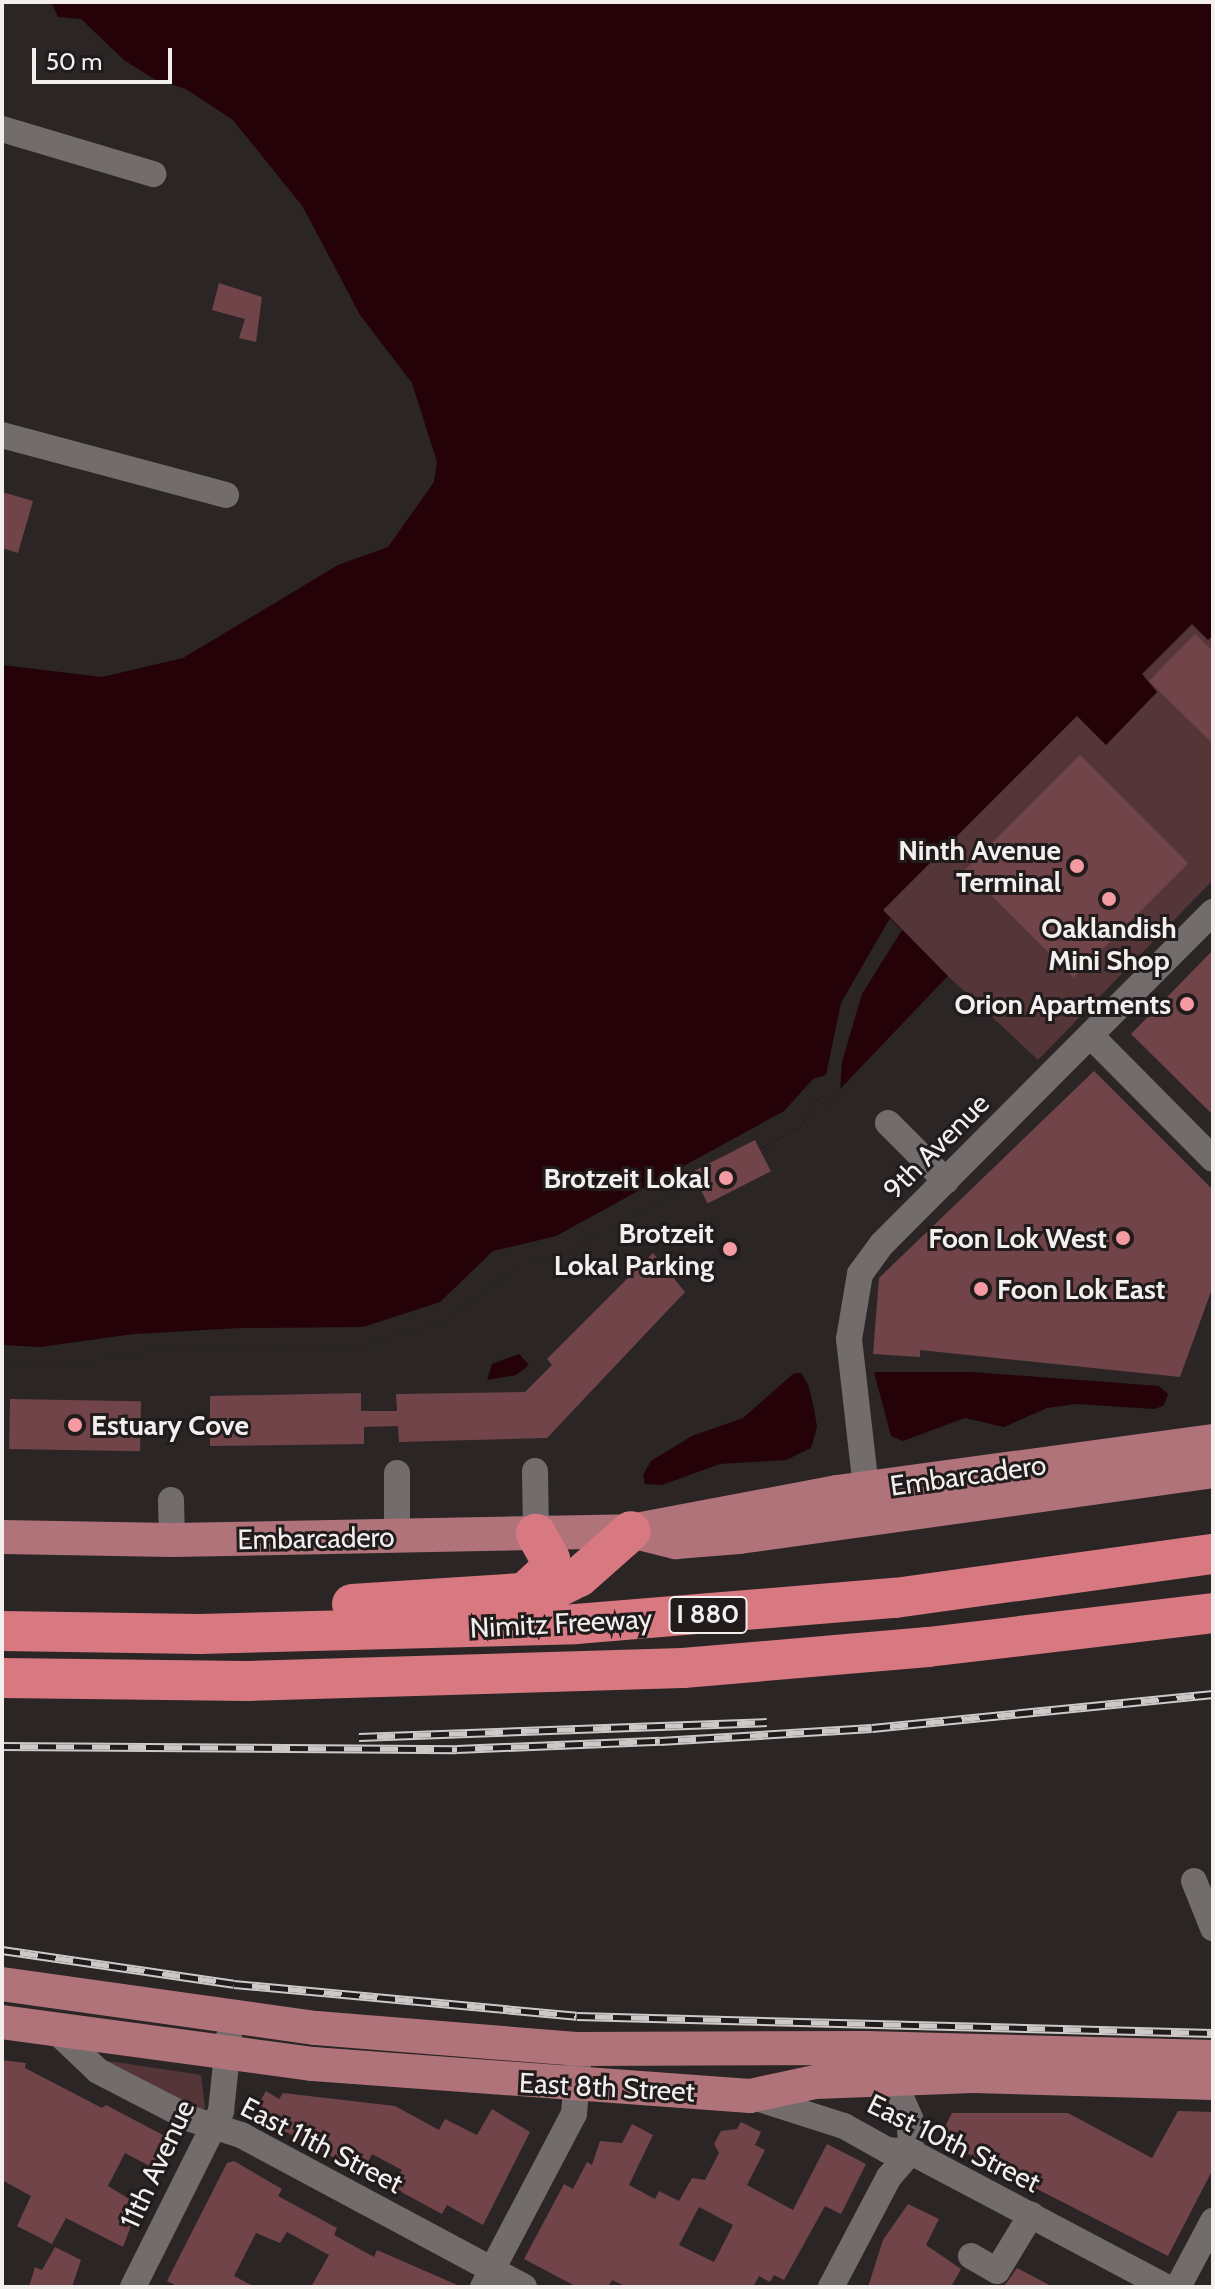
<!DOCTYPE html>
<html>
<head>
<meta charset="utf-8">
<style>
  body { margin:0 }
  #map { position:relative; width:1215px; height:2289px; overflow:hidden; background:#2b2525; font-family:Cabin,sans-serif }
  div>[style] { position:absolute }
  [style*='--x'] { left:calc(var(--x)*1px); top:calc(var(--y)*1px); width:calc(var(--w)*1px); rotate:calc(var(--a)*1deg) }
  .green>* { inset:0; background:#543538 }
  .water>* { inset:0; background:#240207 }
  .pier>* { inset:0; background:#2b2525 }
  .building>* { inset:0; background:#704448; transform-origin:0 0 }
  .minor>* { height:26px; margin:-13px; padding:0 13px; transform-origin:13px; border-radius:13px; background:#736c6c }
  .major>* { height:34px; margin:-17px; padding:0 17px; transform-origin:17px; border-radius:17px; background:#b07379 }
  .highway>* { height:40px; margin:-20px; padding:0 20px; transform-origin:20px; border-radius:20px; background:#d87881 }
  .rail>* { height:9px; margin-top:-4.5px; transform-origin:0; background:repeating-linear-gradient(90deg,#211b1c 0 18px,#cec9c9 0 36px); box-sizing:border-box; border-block:2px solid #cec9c9 }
  .dots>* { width:22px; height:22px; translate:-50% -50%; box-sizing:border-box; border:4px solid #211b1c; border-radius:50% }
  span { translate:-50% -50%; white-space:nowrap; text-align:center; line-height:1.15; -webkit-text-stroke:6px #211b1c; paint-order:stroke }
  .shield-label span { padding:2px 6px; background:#211b1c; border:2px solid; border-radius:6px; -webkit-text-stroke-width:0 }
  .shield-label { font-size:26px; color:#f3efef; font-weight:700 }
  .poi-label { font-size:28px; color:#f3efef; font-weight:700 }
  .right { translate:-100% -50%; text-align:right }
  .left { translate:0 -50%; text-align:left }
  .street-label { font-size:28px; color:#f3efef }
  .frame { position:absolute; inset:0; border:4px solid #f3efef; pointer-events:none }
  .scale { position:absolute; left:32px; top:48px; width:140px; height:36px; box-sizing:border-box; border:4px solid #f3efef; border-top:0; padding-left:10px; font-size:24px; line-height:28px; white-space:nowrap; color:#f3efef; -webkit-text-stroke:6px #211b1c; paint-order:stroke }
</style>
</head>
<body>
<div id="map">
  <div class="green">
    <i style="clip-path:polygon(1192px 624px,1208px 640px,1213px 635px,1213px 880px,1038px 1060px,948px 976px,848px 1081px,882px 911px,1077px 715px,1106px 745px,1157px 692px,1141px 675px)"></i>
    <i style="clip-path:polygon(102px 2060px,201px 2075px,205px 2108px,200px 2110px)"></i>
  </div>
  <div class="water">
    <i style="clip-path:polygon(51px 2px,1213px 2px,1213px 635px,1208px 640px,1192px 624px,1142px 674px,1157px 692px,1106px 745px,1077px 716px,883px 910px,948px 976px,825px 1105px,818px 1099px,800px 1128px,569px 1247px,525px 1261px,411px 1326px,2px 1358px,2px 665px,102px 677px,183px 658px,338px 565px,388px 547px,434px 482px,437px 462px,412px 383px,360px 315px,303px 207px,233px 120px,186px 89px,154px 79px,124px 60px,81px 19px,58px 17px)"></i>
    <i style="clip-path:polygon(519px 1354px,529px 1365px,516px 1375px,487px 1380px,492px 1364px)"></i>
    <i style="clip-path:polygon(874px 1372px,972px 1372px,1159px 1386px,1168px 1394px,1164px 1405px,1155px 1409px,1076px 1404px,1047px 1408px,1004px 1427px,965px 1418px,903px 1441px,891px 1436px)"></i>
    <i style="clip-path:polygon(794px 1373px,801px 1373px,808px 1384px,814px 1408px,817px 1427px,811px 1448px,786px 1460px,720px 1464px,662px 1485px,645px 1484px,643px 1475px,651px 1461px,692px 1436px,743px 1418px)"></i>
  </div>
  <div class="pier">
    <i style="clip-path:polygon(890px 918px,902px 930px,862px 994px,842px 1062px,840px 1090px,825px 1105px,818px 1099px,800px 1128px,759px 1149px,754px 1141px,692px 1173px,698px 1184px,563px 1253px,520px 1265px,447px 1320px,363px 1346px,155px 1350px,61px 1367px,2px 1362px,2px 1345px,40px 1347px,134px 1334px,240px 1328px,363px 1327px,440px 1302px,493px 1251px,556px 1236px,784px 1111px,813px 1079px,826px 1075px,841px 1003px)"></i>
  </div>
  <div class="building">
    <i style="clip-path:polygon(219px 283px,262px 297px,256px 342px,239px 338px,245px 319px,212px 310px)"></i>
    <i style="clip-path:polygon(2px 492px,33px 501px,18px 553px,2px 548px)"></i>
    <i style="clip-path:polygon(1195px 634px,1213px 651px,1213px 744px,1149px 681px)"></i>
    <i style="left:1080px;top:755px;width:153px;height:162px;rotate:45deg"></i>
    <i style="clip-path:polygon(1213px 950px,1213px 1115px,1131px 1034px)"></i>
    <i style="clip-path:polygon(1094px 1071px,1213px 1190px,1213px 1286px,1180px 1377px,920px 1350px,920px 1357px,873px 1354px,879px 1278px)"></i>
    <i style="left:755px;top:1140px;width:35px;height:71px;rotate:63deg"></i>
    <i style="clip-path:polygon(653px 1253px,685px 1292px,547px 1438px,399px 1442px,398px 1426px,364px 1427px,364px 1444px,210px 1446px,210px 1396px,361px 1393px,361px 1411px,397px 1411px,396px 1394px,525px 1392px,552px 1365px,547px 1359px)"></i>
    <i style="left:10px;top:1399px;width:131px;height:50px;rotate:1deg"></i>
    <i style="clip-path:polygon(2px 2060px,26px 2063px,25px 2068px,102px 2108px,106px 2105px,180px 2144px,161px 2172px,125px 2153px,108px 2186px,139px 2205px,123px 2247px,66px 2218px,52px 2244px,17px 2226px,31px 2196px,2px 2180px)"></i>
    <i style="clip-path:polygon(266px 2091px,279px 2099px,283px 2093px,395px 2106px,439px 2130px,445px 2119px,477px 2135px,492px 2109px,530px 2132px,483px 2225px,447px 2205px,442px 2214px,392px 2187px,402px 2170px,372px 2154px,362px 2173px,253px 2114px)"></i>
    <i style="clip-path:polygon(1178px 2111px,1213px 2112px,1213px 2169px,1168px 2256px,939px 2139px,952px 2113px,1068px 2113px,1152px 2158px)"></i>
    <i style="clip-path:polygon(evenodd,741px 2122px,761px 2132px,755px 2145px,765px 2150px,747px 2185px,793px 2210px,827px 2144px,866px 2164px,841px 2214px,825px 2206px,784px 2280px,774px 2275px,770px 2282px,759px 2276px,753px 2287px,627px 2287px,612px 2280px,608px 2287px,577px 2287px,524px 2259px,564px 2184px,573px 2189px,587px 2162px,592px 2165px,600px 2141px,622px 2143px,632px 2124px,653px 2135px,629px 2185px,655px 2199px,659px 2191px,679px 2201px,692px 2178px,705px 2180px,719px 2153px,714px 2144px,721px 2131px,737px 2129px,741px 2122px,699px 2207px,733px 2225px,714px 2262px,679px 2245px,699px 2207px)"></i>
    <i style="clip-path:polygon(234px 2161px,282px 2189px,278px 2196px,337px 2228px,334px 2235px,374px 2257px,377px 2250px,462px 2287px,311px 2287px,329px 2255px,287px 2232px,280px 2243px,256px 2233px,234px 2276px,255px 2287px,179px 2287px,167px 2281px,227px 2163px)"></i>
    <i style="clip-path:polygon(908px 2204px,939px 2219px,926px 2245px,961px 2269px,951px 2287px,868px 2287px,883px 2240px)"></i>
    <i style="clip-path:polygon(55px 2247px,81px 2260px,72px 2287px,29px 2287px,35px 2267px,42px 2270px)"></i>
    <i style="clip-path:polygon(1017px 2268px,1053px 2287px,994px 2287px,1005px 2285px)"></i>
  </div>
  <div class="minor">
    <i style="--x:2;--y:129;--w:158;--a:16.6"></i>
    <i style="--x:2;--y:435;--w:232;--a:15"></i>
    <i style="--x:1091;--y:1036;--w:173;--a:45.2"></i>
    <i style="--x:888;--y:1123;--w:82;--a:45"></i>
    <i style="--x:535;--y:1471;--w:63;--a:89.1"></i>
    <i style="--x:866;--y:1488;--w:150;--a:-96.5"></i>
    <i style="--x:849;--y:1339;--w:66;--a:-80.4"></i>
    <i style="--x:860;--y:1274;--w:37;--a:-54"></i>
    <i style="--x:882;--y:1244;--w:469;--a:-45.1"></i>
    <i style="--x:171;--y:1500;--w:40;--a:88.6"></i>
    <i style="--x:397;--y:1537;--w:64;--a:-90"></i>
    <i style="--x:1194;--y:1881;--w:51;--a:68"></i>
    <i style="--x:55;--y:2030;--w:59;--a:43.6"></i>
    <i style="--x:98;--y:2071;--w:105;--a:27.3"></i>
    <i style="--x:191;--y:2119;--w:52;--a:17.7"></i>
    <i style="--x:241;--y:2135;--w:321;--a:28.2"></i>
    <i style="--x:750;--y:2096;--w:99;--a:17.7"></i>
    <i style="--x:844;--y:2126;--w:49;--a:29.2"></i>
    <i style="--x:887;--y:2150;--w:24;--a:5"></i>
    <i style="--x:911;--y:2152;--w:289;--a:27.9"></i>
    <i style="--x:971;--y:2256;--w:30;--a:30"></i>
    <i style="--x:997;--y:2271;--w:66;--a:-58.7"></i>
    <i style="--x:133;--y:2287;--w:197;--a:-63.4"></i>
    <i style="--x:221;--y:2111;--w:75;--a:-83.9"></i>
    <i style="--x:483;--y:2287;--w:195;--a:-62.3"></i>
    <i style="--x:574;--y:2114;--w:49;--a:-85.3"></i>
    <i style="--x:831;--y:2287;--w:124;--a:-62.2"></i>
    <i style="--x:889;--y:2177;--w:33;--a:-49"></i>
    <i style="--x:911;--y:2152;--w:34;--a:-92"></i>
    <i style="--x:910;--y:2118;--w:57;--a:-113.9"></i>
    <i style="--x:1178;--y:2287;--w:75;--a:-62.1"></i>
  </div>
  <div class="major">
    <i style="--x:639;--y:1533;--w:38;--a:14"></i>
    <i style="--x:676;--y:1542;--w:63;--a:-4.5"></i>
    <i style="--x:739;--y:1537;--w:479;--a:-7.9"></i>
    <i style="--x:2;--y:1537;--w:170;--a:1"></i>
    <i style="--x:172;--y:1540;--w:459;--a:-1.1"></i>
    <i style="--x:631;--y:1531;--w:210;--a:-10.7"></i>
    <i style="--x:837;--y:1492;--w:379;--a:-7.7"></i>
    <i style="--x:2;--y:1984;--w:317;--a:8"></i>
    <i style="--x:316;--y:2028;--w:264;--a:4.6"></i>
    <i style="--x:579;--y:2049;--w:288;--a:-0.2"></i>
    <i style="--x:867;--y:2048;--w:346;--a:1.5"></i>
    <i style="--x:2;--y:2022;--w:314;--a:7.7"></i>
    <i style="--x:313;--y:2064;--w:438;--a:4.2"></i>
    <i style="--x:750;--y:2096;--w:66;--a:-12.2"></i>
    <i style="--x:815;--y:2082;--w:158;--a:-2.2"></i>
    <i style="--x:973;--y:2076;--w:240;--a:1.7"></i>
  </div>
  <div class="highway">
    <i style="--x:521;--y:1596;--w:38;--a:-43"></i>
    <i style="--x:549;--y:1570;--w:11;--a:-85"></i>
    <i style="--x:550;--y:1559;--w:29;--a:-119"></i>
    <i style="--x:352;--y:1604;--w:199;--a:-3.7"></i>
    <i style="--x:551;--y:1591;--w:31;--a:-27"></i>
    <i style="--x:579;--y:1577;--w:69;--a:-41.5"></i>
    <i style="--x:2;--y:1631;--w:198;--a:0.9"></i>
    <i style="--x:200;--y:1634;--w:376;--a:-1.5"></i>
    <i style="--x:576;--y:1624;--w:320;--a:-4.7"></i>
    <i style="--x:895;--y:1598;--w:321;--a:-7.9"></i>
    <i style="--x:2;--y:1678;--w:245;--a:0.7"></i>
    <i style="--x:247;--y:1681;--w:436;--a:-1.7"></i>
    <i style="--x:683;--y:1668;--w:246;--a:-4.9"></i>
    <i style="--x:928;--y:1647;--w:287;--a:-6.8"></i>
  </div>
  <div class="rail">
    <i style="--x:359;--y:1737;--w:408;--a:-2.1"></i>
    <i style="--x:2;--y:1746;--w:455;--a:0.4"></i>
    <i style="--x:457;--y:1749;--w:203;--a:-2.3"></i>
    <i style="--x:660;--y:1741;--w:212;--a:-3.5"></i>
    <i style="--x:872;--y:1728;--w:343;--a:-5.7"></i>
    <i style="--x:2;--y:1950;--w:234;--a:8.3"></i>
    <i style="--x:234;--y:1984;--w:344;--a:5.3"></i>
    <i style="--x:577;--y:2016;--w:636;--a:1.53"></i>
  </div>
  <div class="dots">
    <i style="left:1077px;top:866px;background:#f49aa2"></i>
    <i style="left:1109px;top:899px;background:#f49aa2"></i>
    <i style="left:1187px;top:1004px;background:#f49aa2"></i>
    <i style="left:726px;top:1178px;background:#f49aa2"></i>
    <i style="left:1123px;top:1238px;background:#f49aa2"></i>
    <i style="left:730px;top:1249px;background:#f49aa2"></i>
    <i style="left:981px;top:1289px;background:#f49aa2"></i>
    <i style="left:75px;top:1425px;background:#f49aa2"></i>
  </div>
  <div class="shield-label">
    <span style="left:708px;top:1615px">I 880</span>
  </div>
  <div class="poi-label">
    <span class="right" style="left:1061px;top:866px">Ninth Avenue<br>Terminal</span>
    <span style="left:1109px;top:944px">Oaklandish<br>Mini Shop</span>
    <span class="right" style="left:1171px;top:1004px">Orion Apartments</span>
    <span class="right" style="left:710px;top:1178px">Brotzeit Lokal</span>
    <span class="right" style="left:714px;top:1249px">Brotzeit<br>Lokal Parking</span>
    <span class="right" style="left:1107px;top:1238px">Foon Lok West</span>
    <span class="left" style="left:997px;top:1289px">Foon Lok East</span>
    <span class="left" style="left:91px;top:1425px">Estuary Cove</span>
  </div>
  <div class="street-label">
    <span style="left:936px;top:1146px;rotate:-45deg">9th Avenue</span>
    <span style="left:968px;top:1475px;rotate:-8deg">Embarcadero</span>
    <span style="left:316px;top:1538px;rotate:-1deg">Embarcadero</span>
    <span style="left:561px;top:1623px;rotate:-3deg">Nimitz Freeway</span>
    <span style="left:607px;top:2087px;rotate:3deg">East 8th Street</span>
    <span style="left:954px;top:2143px;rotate:26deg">East 10th Street</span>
    <span style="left:322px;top:2145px;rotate:27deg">East 11th Street</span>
    <span style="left:157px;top:2164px;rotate:-65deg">11th Avenue</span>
  </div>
  <div class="frame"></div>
  <div class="scale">50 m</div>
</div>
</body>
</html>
